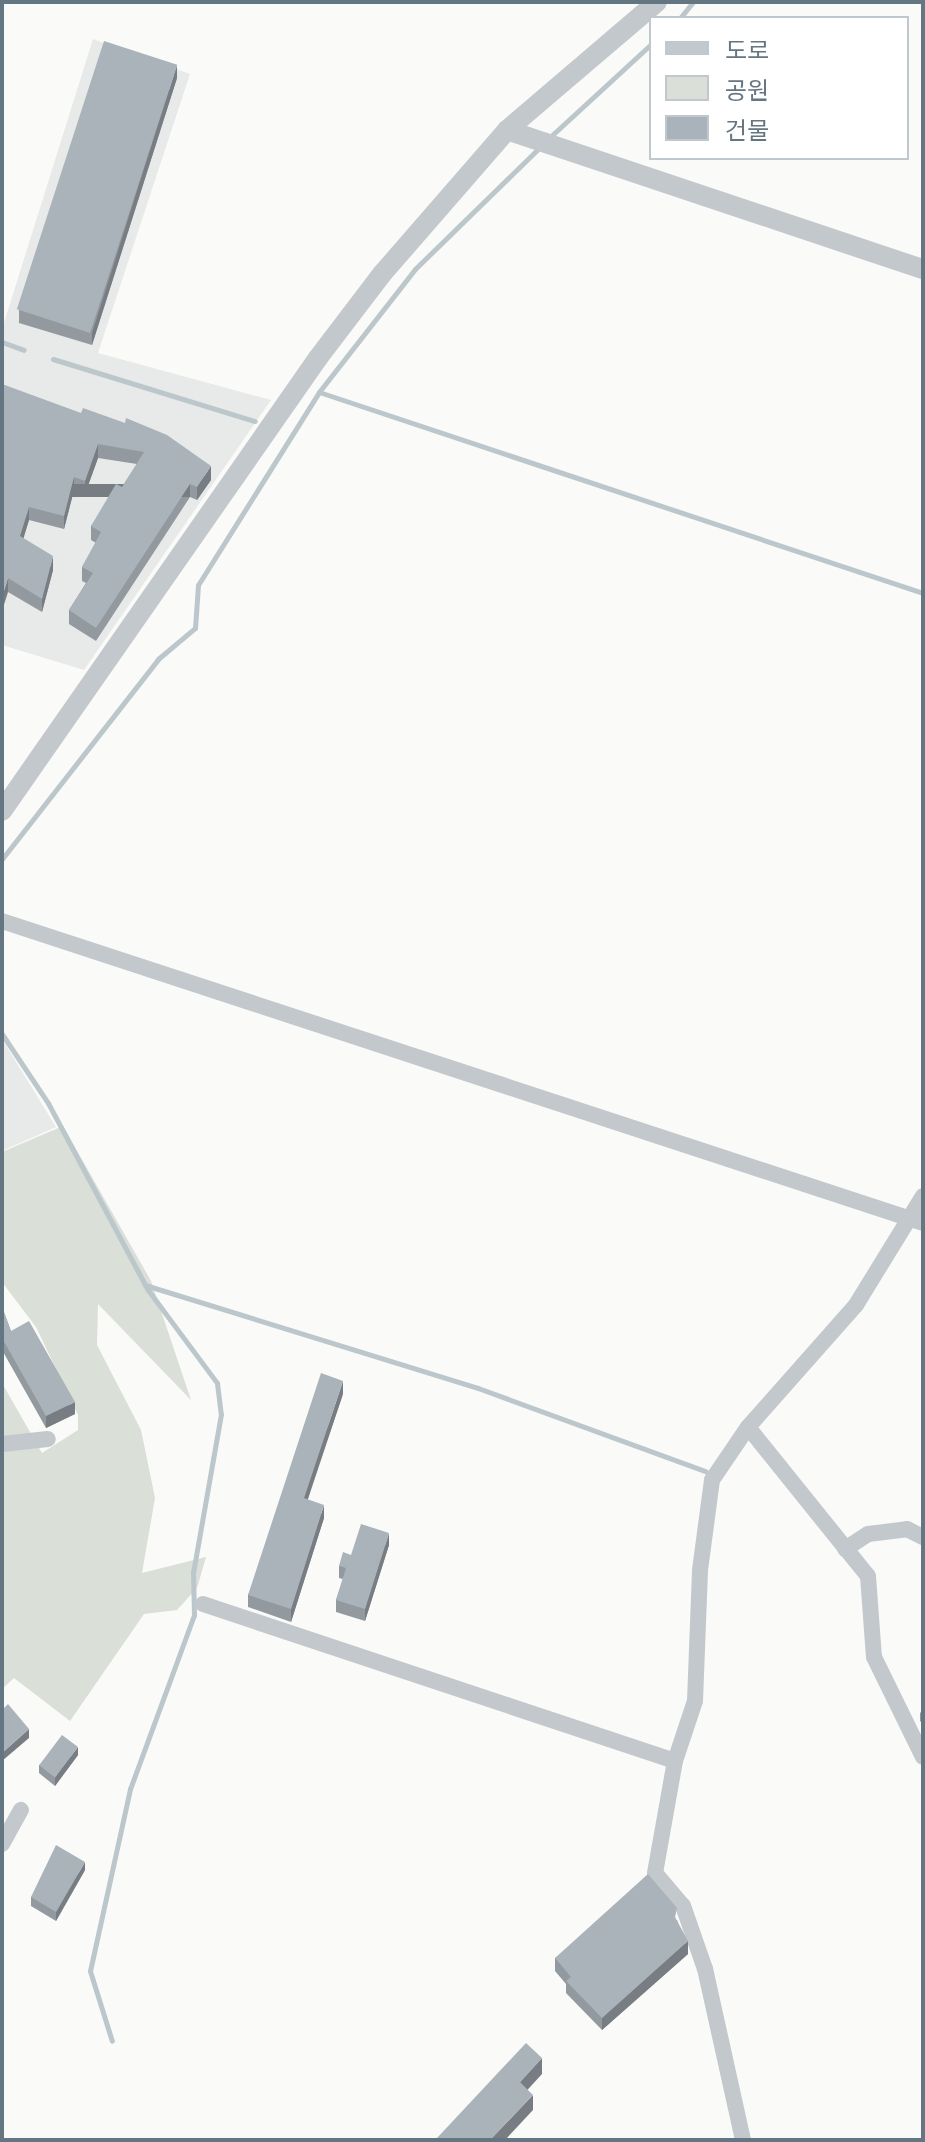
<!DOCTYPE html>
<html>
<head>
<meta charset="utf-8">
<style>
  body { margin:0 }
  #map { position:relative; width:925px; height:2142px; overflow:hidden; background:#fafaf8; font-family:"Archivo Narrow","Noto Sans KR",sans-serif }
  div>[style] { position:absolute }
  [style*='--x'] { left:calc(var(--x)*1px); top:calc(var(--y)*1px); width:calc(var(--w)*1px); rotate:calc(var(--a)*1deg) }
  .built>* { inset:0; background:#e8e9e9 }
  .green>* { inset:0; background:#dadfd7 }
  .stream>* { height:5px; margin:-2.5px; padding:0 2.5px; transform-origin:2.5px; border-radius:2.5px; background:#bbc7cb }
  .minor>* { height:16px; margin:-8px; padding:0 8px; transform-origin:8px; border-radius:8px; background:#c3c8cc }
  .tertiary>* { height:20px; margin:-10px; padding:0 10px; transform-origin:10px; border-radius:10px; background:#c3c8cc }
  .wall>* { inset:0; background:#929a9f }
  .shaded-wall>* { inset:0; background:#777d82; transform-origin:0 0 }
  .building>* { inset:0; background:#aab3b9; transform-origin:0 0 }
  span { translate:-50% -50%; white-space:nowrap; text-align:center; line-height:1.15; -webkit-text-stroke:8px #fff; paint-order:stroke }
  .frame { position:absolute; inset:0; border:4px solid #657683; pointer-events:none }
  .legend { position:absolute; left:649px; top:16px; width:260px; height:144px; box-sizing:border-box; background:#fff; border:2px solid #c1c8cd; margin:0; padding:10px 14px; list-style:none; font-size:24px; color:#657683 }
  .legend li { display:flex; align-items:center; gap:16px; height:40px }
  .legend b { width:40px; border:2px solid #c1c8cd }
</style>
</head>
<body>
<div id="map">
  <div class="built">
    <i style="clip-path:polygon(93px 39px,190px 74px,98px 353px,271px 400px,84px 670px,2px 645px,2px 329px)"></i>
    <i style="clip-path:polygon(2px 1039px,56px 1127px,2px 1151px)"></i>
  </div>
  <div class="green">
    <i style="clip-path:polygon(63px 1126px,151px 1281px,191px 1400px,98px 1304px,97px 1345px,141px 1430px,155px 1498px,142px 1573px,206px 1557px,197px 1588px,177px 1610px,144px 1614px,70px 1721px,14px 1678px,2px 1689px,2px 1383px,42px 1453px,78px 1430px,78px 1415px,36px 1327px,2px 1282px,2px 1152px)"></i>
  </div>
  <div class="stream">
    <i style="--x:680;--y:18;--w:21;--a:-51"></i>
    <i style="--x:550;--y:137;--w:137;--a:-42.6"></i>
    <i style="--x:2;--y:342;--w:23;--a:20"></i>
    <i style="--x:53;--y:359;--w:211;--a:17.1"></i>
    <i style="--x:319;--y:392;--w:637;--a:18.41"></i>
    <i style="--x:2;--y:859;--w:254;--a:-52"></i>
    <i style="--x:158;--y:659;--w:48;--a:-40"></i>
    <i style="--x:195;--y:628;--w:43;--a:-86"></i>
    <i style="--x:198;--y:585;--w:228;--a:-57.9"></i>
    <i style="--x:319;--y:392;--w:156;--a:-52"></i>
    <i style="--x:415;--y:269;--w:175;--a:-44.3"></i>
    <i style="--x:2;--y:1034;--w:83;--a:56.3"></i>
    <i style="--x:48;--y:1103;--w:212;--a:61.9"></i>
    <i style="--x:148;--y:1290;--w:116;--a:53.4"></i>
    <i style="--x:217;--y:1383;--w:31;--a:83"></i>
    <i style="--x:221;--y:1414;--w:161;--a:100"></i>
    <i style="--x:193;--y:1573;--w:42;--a:88.6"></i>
    <i style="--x:194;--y:1615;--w:185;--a:110.2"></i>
    <i style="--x:130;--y:1789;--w:186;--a:102.4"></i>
    <i style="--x:90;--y:1971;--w:73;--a:72.6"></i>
    <i style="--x:145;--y:1285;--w:349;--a:17.2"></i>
    <i style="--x:478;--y:1388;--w:242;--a:20.1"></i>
  </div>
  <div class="minor">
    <i style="--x:2;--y:921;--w:969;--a:18.15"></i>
    <i style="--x:923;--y:1196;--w:128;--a:121.6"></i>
    <i style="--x:856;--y:1305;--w:163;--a:131.5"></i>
    <i style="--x:748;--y:1427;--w:191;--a:51.2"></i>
    <i style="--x:868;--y:1576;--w:81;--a:85.8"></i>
    <i style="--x:874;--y:1657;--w:111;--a:63.9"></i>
    <i style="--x:2;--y:1444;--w:46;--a:-6.2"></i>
    <i style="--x:845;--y:1549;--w:27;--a:-33"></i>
    <i style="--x:868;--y:1534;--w:39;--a:-7"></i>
    <i style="--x:907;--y:1529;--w:18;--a:27"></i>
    <i style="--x:203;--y:1604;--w:497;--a:18.4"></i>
    <i style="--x:2;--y:1844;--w:39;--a:-61"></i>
    <i style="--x:743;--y:2140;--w:175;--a:-102.5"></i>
    <i style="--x:705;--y:1969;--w:67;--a:-109.2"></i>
    <i style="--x:683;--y:1906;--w:43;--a:-130.3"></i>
    <i style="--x:655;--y:1873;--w:114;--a:-79.9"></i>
    <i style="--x:675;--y:1761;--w:63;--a:-71.6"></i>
    <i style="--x:695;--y:1701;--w:131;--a:-87.8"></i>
    <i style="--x:700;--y:1570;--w:91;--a:-82.4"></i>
    <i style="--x:712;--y:1480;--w:64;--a:-55.8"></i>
  </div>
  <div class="tertiary">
    <i style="--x:507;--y:130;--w:439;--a:18.5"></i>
    <i style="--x:2;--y:811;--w:552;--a:-55.1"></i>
    <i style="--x:318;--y:358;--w:106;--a:-52.7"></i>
    <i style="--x:382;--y:274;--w:191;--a:-49"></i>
    <i style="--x:507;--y:130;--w:197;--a:-40.5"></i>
  </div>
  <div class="wall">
    <i style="clip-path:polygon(177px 78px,92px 345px,19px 323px,19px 310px)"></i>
    <i style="clip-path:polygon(2px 384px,211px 480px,197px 500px,190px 497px,96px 641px,69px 624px,69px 610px,86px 583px,82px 581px,82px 567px,96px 543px,91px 540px,91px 526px,122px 487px,137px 464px,98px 458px,85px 494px,74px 490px,64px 529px,29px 520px,23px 538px,53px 570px,42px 612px,8px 592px)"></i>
    <i style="clip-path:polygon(2px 1307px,11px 1331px,75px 1414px,46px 1428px,2px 1350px)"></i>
    <i style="clip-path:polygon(343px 1394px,307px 1499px,324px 1518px,291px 1622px,248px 1607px,248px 1595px)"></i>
    <i style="clip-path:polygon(389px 1545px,365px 1621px,336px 1612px,336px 1600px,343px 1579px,339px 1578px,339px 1566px,351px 1555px)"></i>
    <i style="clip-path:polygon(923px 1710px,923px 1724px,920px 1721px,920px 1713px)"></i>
    <i style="clip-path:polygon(78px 1755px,55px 1786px,39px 1773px,39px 1765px)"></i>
    <i style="clip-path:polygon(85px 1870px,56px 1921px,31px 1906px,31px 1897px)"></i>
    <i style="clip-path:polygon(677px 1920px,688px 1954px,602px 2030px,566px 1993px,566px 1984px,555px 1971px,555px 1958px)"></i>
  </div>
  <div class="shaded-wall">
    <i style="clip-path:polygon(177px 65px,177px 78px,92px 345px,92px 333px)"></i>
    <i style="clip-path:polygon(98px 444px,98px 458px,85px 494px,85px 481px)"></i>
    <i style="clip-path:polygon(211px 466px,211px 480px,197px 500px,197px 487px)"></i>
    <i style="clip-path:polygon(74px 477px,74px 490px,64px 529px,64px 516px)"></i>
    <i style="left:190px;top:484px;width:13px;height:172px;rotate:90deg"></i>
    <i style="clip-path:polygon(29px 507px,29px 520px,20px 550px,20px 536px)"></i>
    <i style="clip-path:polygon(53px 556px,53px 570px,42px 612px,42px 599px)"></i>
    <i style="clip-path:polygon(8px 578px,8px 592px,2px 611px,2px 597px)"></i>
    <i style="clip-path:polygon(343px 1381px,343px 1394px,304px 1511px,304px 1498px)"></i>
    <i style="clip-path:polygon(75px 1402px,75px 1414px,46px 1428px,46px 1416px)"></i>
    <i style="clip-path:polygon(324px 1505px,324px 1518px,291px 1622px,291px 1609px)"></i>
    <i style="clip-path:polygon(389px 1533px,389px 1545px,365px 1621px,365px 1609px)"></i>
    <i style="clip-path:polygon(29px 1729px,29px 1738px,2px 1761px,2px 1753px)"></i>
    <i style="clip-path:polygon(78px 1747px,78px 1755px,55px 1786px,55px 1777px)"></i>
    <i style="clip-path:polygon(85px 1862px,85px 1870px,56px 1921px,56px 1912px)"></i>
    <i style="clip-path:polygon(688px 1941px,688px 1954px,602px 2030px,602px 2018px)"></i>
    <i style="clip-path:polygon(542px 2058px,542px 2074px,520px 2098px,520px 2082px)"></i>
    <i style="clip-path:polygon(533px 2095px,533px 2110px,505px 2140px,490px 2140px)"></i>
  </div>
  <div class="building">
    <i style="left:104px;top:41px;width:77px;height:282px;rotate:18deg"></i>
    <i style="clip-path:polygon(2px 384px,81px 413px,83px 408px,125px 423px,126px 418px,167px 435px,211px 466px,197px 487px,190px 484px,96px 628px,69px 610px,93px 573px,82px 567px,101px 532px,91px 526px,116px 484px,122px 487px,144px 452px,98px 444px,85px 481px,74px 477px,64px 516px,29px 507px,20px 536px,53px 556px,42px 599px,8px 578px,2px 597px)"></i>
    <i style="clip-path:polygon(2px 1307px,11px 1331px,29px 1321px,75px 1402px,46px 1416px,2px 1338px)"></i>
    <i style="clip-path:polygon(321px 1373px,343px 1381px,304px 1498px,324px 1505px,291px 1609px,248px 1595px)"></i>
    <i style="clip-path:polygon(361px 1524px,389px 1533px,365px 1609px,336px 1600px,346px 1568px,339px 1566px,343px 1552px,351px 1555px)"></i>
    <i style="clip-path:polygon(8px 1704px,29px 1729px,2px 1753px,2px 1710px)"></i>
    <i style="left:62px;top:1735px;width:20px;height:38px;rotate:37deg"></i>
    <i style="clip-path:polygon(56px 1845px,85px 1862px,56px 1912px,31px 1897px)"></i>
    <i style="clip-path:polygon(648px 1874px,677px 1908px,675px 1917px,688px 1941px,602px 2018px,566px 1981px,571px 1977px,555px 1958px)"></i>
    <i style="clip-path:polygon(526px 2043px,542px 2058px,520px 2082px,533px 2095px,490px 2140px,439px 2140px,437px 2138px)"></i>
  </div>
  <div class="frame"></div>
  <ul class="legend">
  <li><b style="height:10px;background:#c3c8cc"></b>도로</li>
  <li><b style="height:22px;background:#dadfd7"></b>공원</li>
  <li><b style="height:22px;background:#aab3b9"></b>건물</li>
  </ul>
</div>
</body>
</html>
